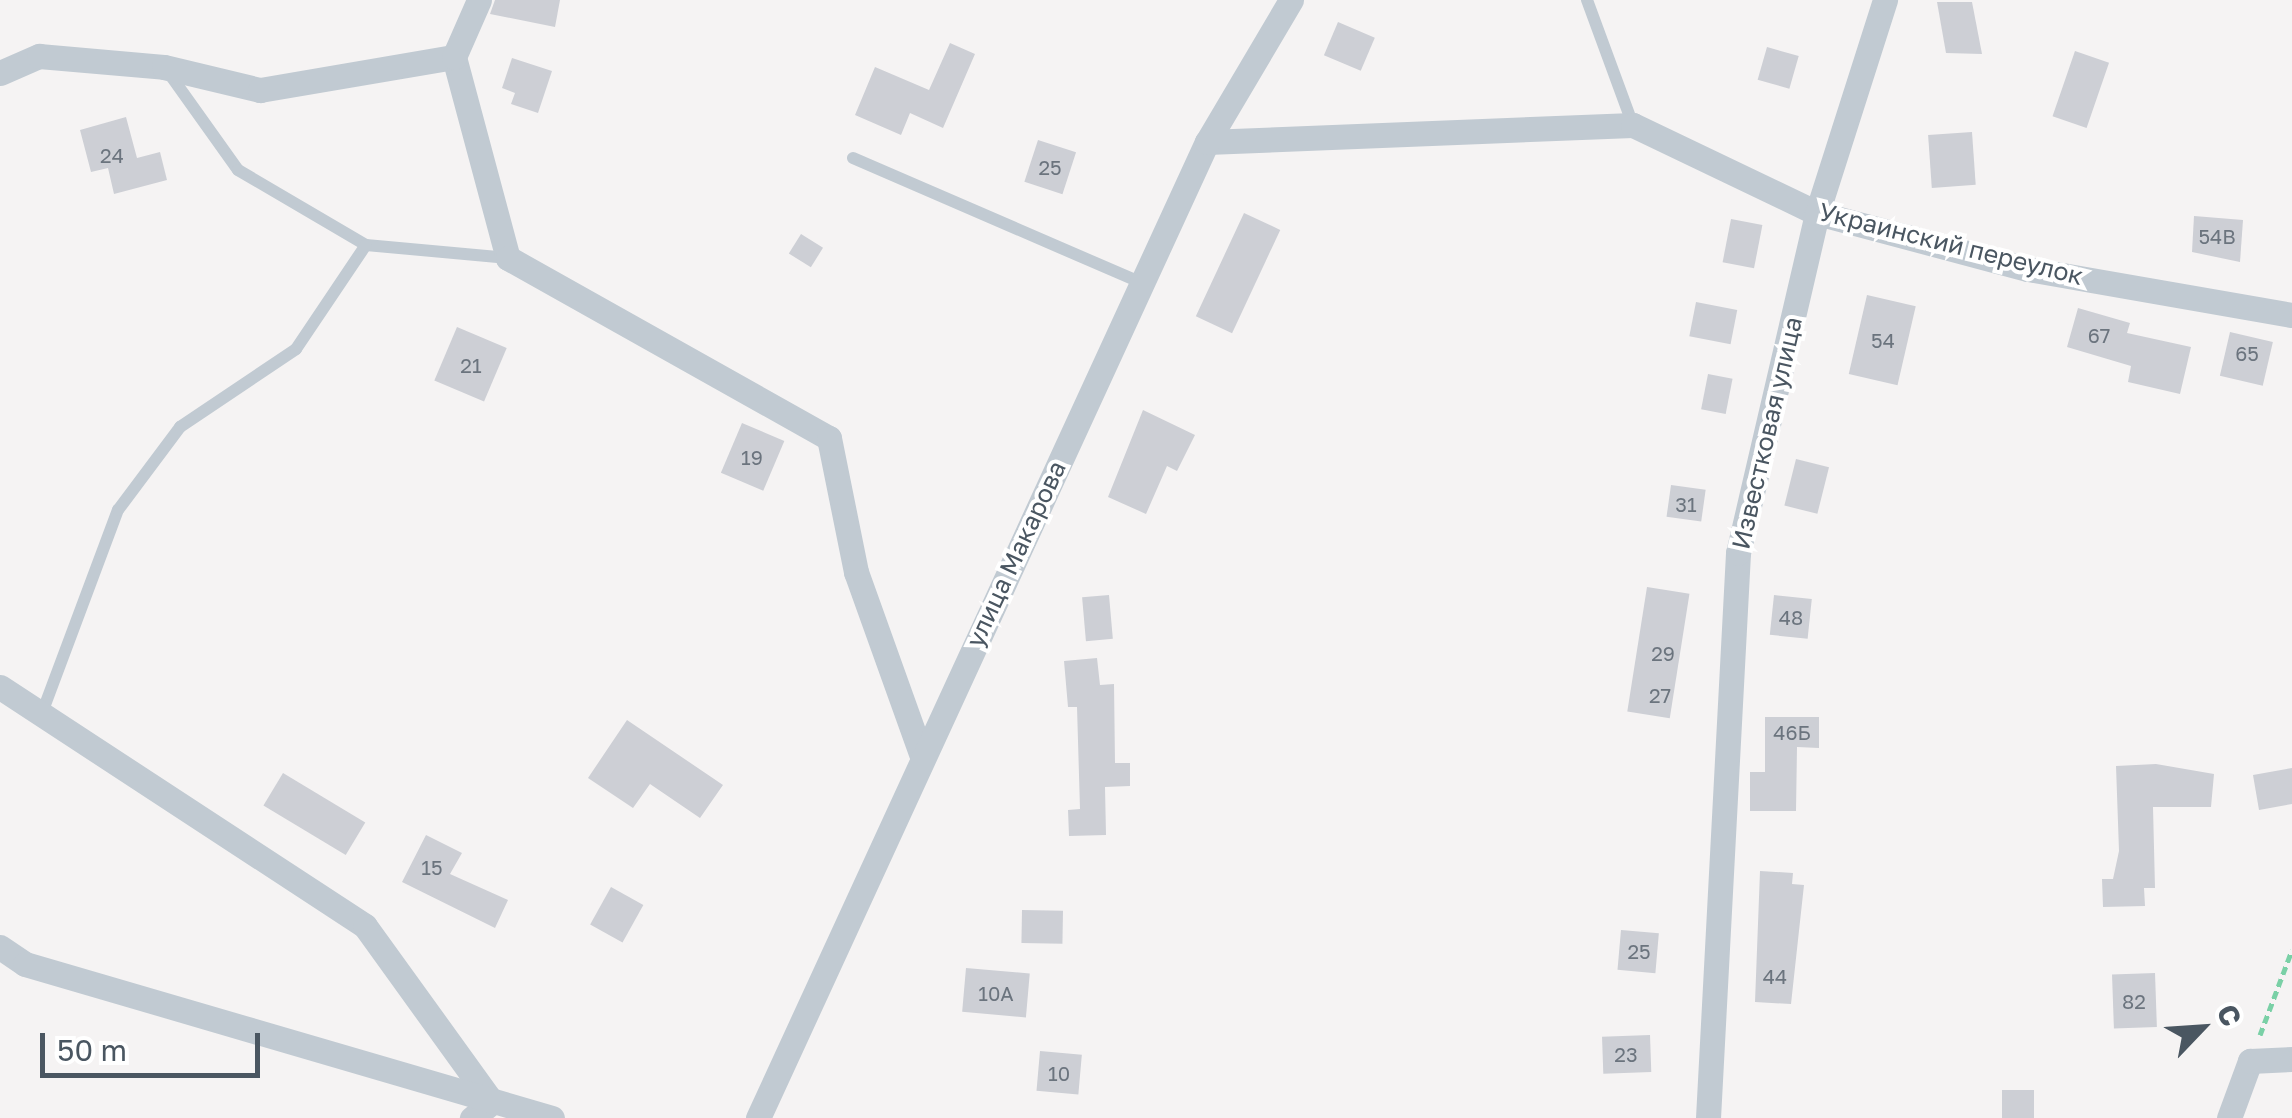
<!DOCTYPE html>
<html>
<head>
<meta charset="utf-8">
<style>
  body { margin:0 }
  #map { position:relative; width:2292px; height:1118px; overflow:hidden; background:#f5f3f3; font-family:"Golos Text",sans-serif }
  div>[style] { position:absolute }
  [style*='--x'] { left:calc(var(--x)*1px); top:calc(var(--y)*1px); width:calc(var(--w)*1px); rotate:calc(var(--a)*1deg) }
  .building>* { inset:0; background:#cdcfd5; transform-origin:0 0 }
  .path>* { height:5px; margin-top:-2.5px; transform-origin:0; background:repeating-linear-gradient(90deg,#7ad0a6 0 8px,transparent 0 13px) }
  .lane>* { height:12px; margin:-6px; padding:0 6px; transform-origin:6px; border-radius:6px; background:#c1cad2 }
  .street>* { height:25px; margin:-12.5px; padding:0 12.5px; transform-origin:12.5px; border-radius:12.5px; background:#c1cad2 }
  span { translate:-50% -50%; white-space:nowrap; text-align:center; line-height:1.15; -webkit-text-stroke:8px #fff; paint-order:stroke }
  .number-label { font-size:20px; color:#6b747e }
  .number-label span { -webkit-text-stroke-width:0 }
  .street-label { font-size:25px; color:#4a5661 }
  .north { position:absolute; left:2152px; top:978px; width:100px; height:100px; -webkit-text-stroke:8px #fff; paint-order:stroke; rotate:65deg; font-size:28px; font-weight:700; line-height:40px; text-align:center; color:#4a5661 }
  .north::after { content:''; display:block; margin:auto; width:35px; height:45px; background:#4a5661; clip-path:polygon(50% 0,100% 100%,50% 72%,0 100%) }
  .scale { position:absolute; left:40px; top:1033px; width:220px; height:45px; box-sizing:border-box; border:5px solid #4a5661; border-top:0; padding-left:12px; font-size:30px; line-height:35px; white-space:nowrap; color:#4a5661; -webkit-text-stroke:8px #fff; paint-order:stroke }
</style>
</head>
<body>
<div id="map">
  <div class="building">
    <i style="clip-path:polygon(495px 0,560px 0,555px 27px,490px 14px)"></i>
    <i style="clip-path:polygon(1937px 2px,1972px 2px,1982px 54px,1946px 53px)"></i>
    <i style="left:1338px;top:22px;width:40px;height:36px;rotate:23deg"></i>
    <i style="clip-path:polygon(950px 43px,975px 54px,943px 128px,910px 113px,901px 135px,855px 115px,875px 67px,929px 90px)"></i>
    <i style="left:1767px;top:47px;width:33px;height:34px;rotate:16deg"></i>
    <i style="left:2075px;top:51px;width:36px;height:69px;rotate:19deg"></i>
    <i style="clip-path:polygon(512px 58px,552px 71px,538px 113px,511px 104px,515px 93px,502px 88px)"></i>
    <i style="clip-path:polygon(126px 117px,137px 158px,160px 152px,167px 180px,114px 194px,108px 168px,91px 172px,80px 130px)"></i>
    <i style="left:1972px;top:132px;width:53px;height:44px;rotate:86deg"></i>
    <i style="left:1038px;top:140px;width:40px;height:44px;rotate:18deg"></i>
    <i style="left:1244px;top:213px;width:40px;height:114px;rotate:25deg"></i>
    <i style="clip-path:polygon(2194px 216px,2243px 220px,2240px 262px,2192px 252px)"></i>
    <i style="left:1731px;top:219px;width:32px;height:44px;rotate:11deg"></i>
    <i style="left:801px;top:234px;width:26px;height:23px;rotate:32deg"></i>
    <i style="left:1867px;top:295px;width:50px;height:81px;rotate:13deg"></i>
    <i style="left:1696px;top:302px;width:42px;height:35px;rotate:11deg"></i>
    <i style="clip-path:polygon(2078px 308px,2130px 323px,2127px 333px,2191px 347px,2180px 394px,2128px 382px,2131px 366px,2067px 347px)"></i>
    <i style="left:457px;top:327px;width:54px;height:58px;rotate:23deg"></i>
    <i style="left:2230px;top:332px;width:44px;height:45px;rotate:13deg"></i>
    <i style="left:1708px;top:374px;width:25px;height:36px;rotate:11deg"></i>
    <i style="clip-path:polygon(1143px 410px,1195px 435px,1177px 471px,1167px 466px,1146px 514px,1108px 497px)"></i>
    <i style="left:742px;top:423px;width:46px;height:54px;rotate:23deg"></i>
    <i style="left:1796px;top:459px;width:34px;height:48px;rotate:14deg"></i>
    <i style="left:1671px;top:485px;width:35px;height:32px;rotate:8deg"></i>
    <i style="left:1647px;top:587px;width:43px;height:126px;rotate:9deg"></i>
    <i style="left:1109px;top:595px;width:44px;height:27px;rotate:85deg"></i>
    <i style="left:1774px;top:595px;width:38px;height:40px;rotate:6deg"></i>
    <i style="clip-path:polygon(1097px 658px,1100px 685px,1114px 684px,1115px 763px,1130px 763px,1130px 786px,1105px 787px,1106px 835px,1069px 836px,1068px 810px,1080px 809px,1077px 707px,1068px 707px,1064px 661px)"></i>
    <i style="clip-path:polygon(1765px 717px,1819px 717px,1819px 748px,1797px 747px,1796px 811px,1750px 811px,1750px 772px,1765px 772px)"></i>
    <i style="clip-path:polygon(627px 720px,723px 785px,700px 818px,650px 784px,633px 808px,588px 778px)"></i>
    <i style="clip-path:polygon(2156px 764px,2214px 774px,2211px 807px,2153px 807px,2155px 888px,2144px 888px,2145px 906px,2103px 907px,2102px 879px,2113px 879px,2119px 851px,2116px 766px)"></i>
    <i style="clip-path:polygon(2292px 768px,2292px 804px,2259px 810px,2253px 775px)"></i>
    <i style="left:283px;top:773px;width:96px;height:38px;rotate:31deg"></i>
    <i style="clip-path:polygon(426px 835px,462px 853px,450px 874px,508px 900px,495px 928px,402px 882px)"></i>
    <i style="clip-path:polygon(1760px 871px,1793px 873px,1792px 884px,1804px 885px,1791px 1004px,1755px 1002px)"></i>
    <i style="left:611px;top:887px;width:37px;height:43px;rotate:29deg"></i>
    <i style="left:1022px;top:910px;width:41px;height:33px;rotate:1deg"></i>
    <i style="left:1621px;top:930px;width:38px;height:40px;rotate:5deg"></i>
    <i style="left:966px;top:968px;width:64px;height:44px;rotate:5deg"></i>
    <i style="left:2155px;top:973px;width:54px;height:43px;rotate:88deg"></i>
    <i style="left:1650px;top:1035px;width:37px;height:48px;rotate:88deg"></i>
    <i style="left:1040px;top:1051px;width:42px;height:40px;rotate:5deg"></i>
    <i style="left:2002px;top:1090px;width:32px;height:28px"></i>
  </div>
  <div class="path">
    <i style="--x:2260;--y:1035;--w:91;--a:-69.4"></i>
  </div>
  <div class="lane">
    <i style="--x:1587;--y:0;--w:133;--a:69.8"></i>
    <i style="--x:166;--y:69;--w:124;--a:54.5"></i>
    <i style="--x:238;--y:170;--w:148;--a:30.4"></i>
    <i style="--x:366;--y:245;--w:143;--a:5.2"></i>
    <i style="--x:853;--y:158;--w:315;--a:23.4"></i>
    <i style="--x:42;--y:713;--w:217;--a:-69.5"></i>
    <i style="--x:118;--y:510;--w:104;--a:-53.2"></i>
    <i style="--x:180;--y:427;--w:140;--a:-33.9"></i>
    <i style="--x:296;--y:349;--w:125;--a:-56.1"></i>
  </div>
  <div class="street">
    <i style="--x:454;--y:57;--w:208;--a:75"></i>
    <i style="--x:508;--y:258;--w:368;--a:29.3"></i>
    <i style="--x:829;--y:438;--w:137;--a:78.6"></i>
    <i style="--x:856;--y:572;--w:195;--a:70.3"></i>
    <i style="--x:0;--y:73;--w:43;--a:-23.6"></i>
    <i style="--x:39;--y:56;--w:125;--a:5"></i>
    <i style="--x:164;--y:67;--w:99;--a:13.5"></i>
    <i style="--x:260;--y:90;--w:197;--a:-9.7"></i>
    <i style="--x:454;--y:57;--w:62;--a:-66.3"></i>
    <i style="--x:1207;--y:142;--w:426;--a:-2.3"></i>
    <i style="--x:1633;--y:125;--w:204;--a:25.6"></i>
    <i style="--x:1817;--y:213;--w:218;--a:14.9"></i>
    <i style="--x:2028;--y:269;--w:268;--a:9.9"></i>
    <i style="--x:0;--y:687;--w:436;--a:33.2"></i>
    <i style="--x:365;--y:926;--w:217;--a:54.2"></i>
    <i style="--x:492;--y:1102;--w:26;--a:141"></i>
    <i style="--x:0;--y:947;--w:30;--a:34"></i>
    <i style="--x:25;--y:964;--w:549;--a:16.29"></i>
    <i style="--x:758;--y:1118;--w:1074;--a:-65.3"></i>
    <i style="--x:1207;--y:142;--w:165;--a:-59.4"></i>
    <i style="--x:1708;--y:1118;--w:566;--a:-86.96"></i>
    <i style="--x:1738;--y:553;--w:349;--a:-76.9"></i>
    <i style="--x:1817;--y:213;--w:224;--a:-72.3"></i>
    <i style="--x:2229;--y:1118;--w:61;--a:-69.8"></i>
    <i style="--x:2250;--y:1061;--w:42;--a:-2.7"></i>
  </div>
  <div class="number-label">
    <span style="left:112px;top:155px">24</span>
    <span style="left:1050px;top:167px">25</span>
    <span style="left:2217px;top:236px">54В</span>
    <span style="left:2099px;top:335px">67</span>
    <span style="left:1883px;top:340px">54</span>
    <span style="left:2247px;top:353px">65</span>
    <span style="left:471px;top:365px">21</span>
    <span style="left:752px;top:457px">19</span>
    <span style="left:1686px;top:504px">31</span>
    <span style="left:1791px;top:617px">48</span>
    <span style="left:1663px;top:653px">29</span>
    <span style="left:1660px;top:695px">27</span>
    <span style="left:1792px;top:732px">46Б</span>
    <span style="left:432px;top:867px">15</span>
    <span style="left:1639px;top:951px">25</span>
    <span style="left:1775px;top:976px">44</span>
    <span style="left:996px;top:993px">10А</span>
    <span style="left:2134px;top:1001px">82</span>
    <span style="left:1626px;top:1054px">23</span>
    <span style="left:1059px;top:1073px">10</span>
  </div>
  <div class="street-label">
    <span style="left:1951px;top:244px;rotate:14deg">Украинский переулок</span>
    <span style="left:1767px;top:433px;rotate:-77deg">Известковая улица</span>
    <span style="left:1016px;top:554px;rotate:-65deg">улица Макарова</span>
  </div>
  <div class="north">С</div>
  <div class="scale">50 m</div>
</div>
</body>
</html>
